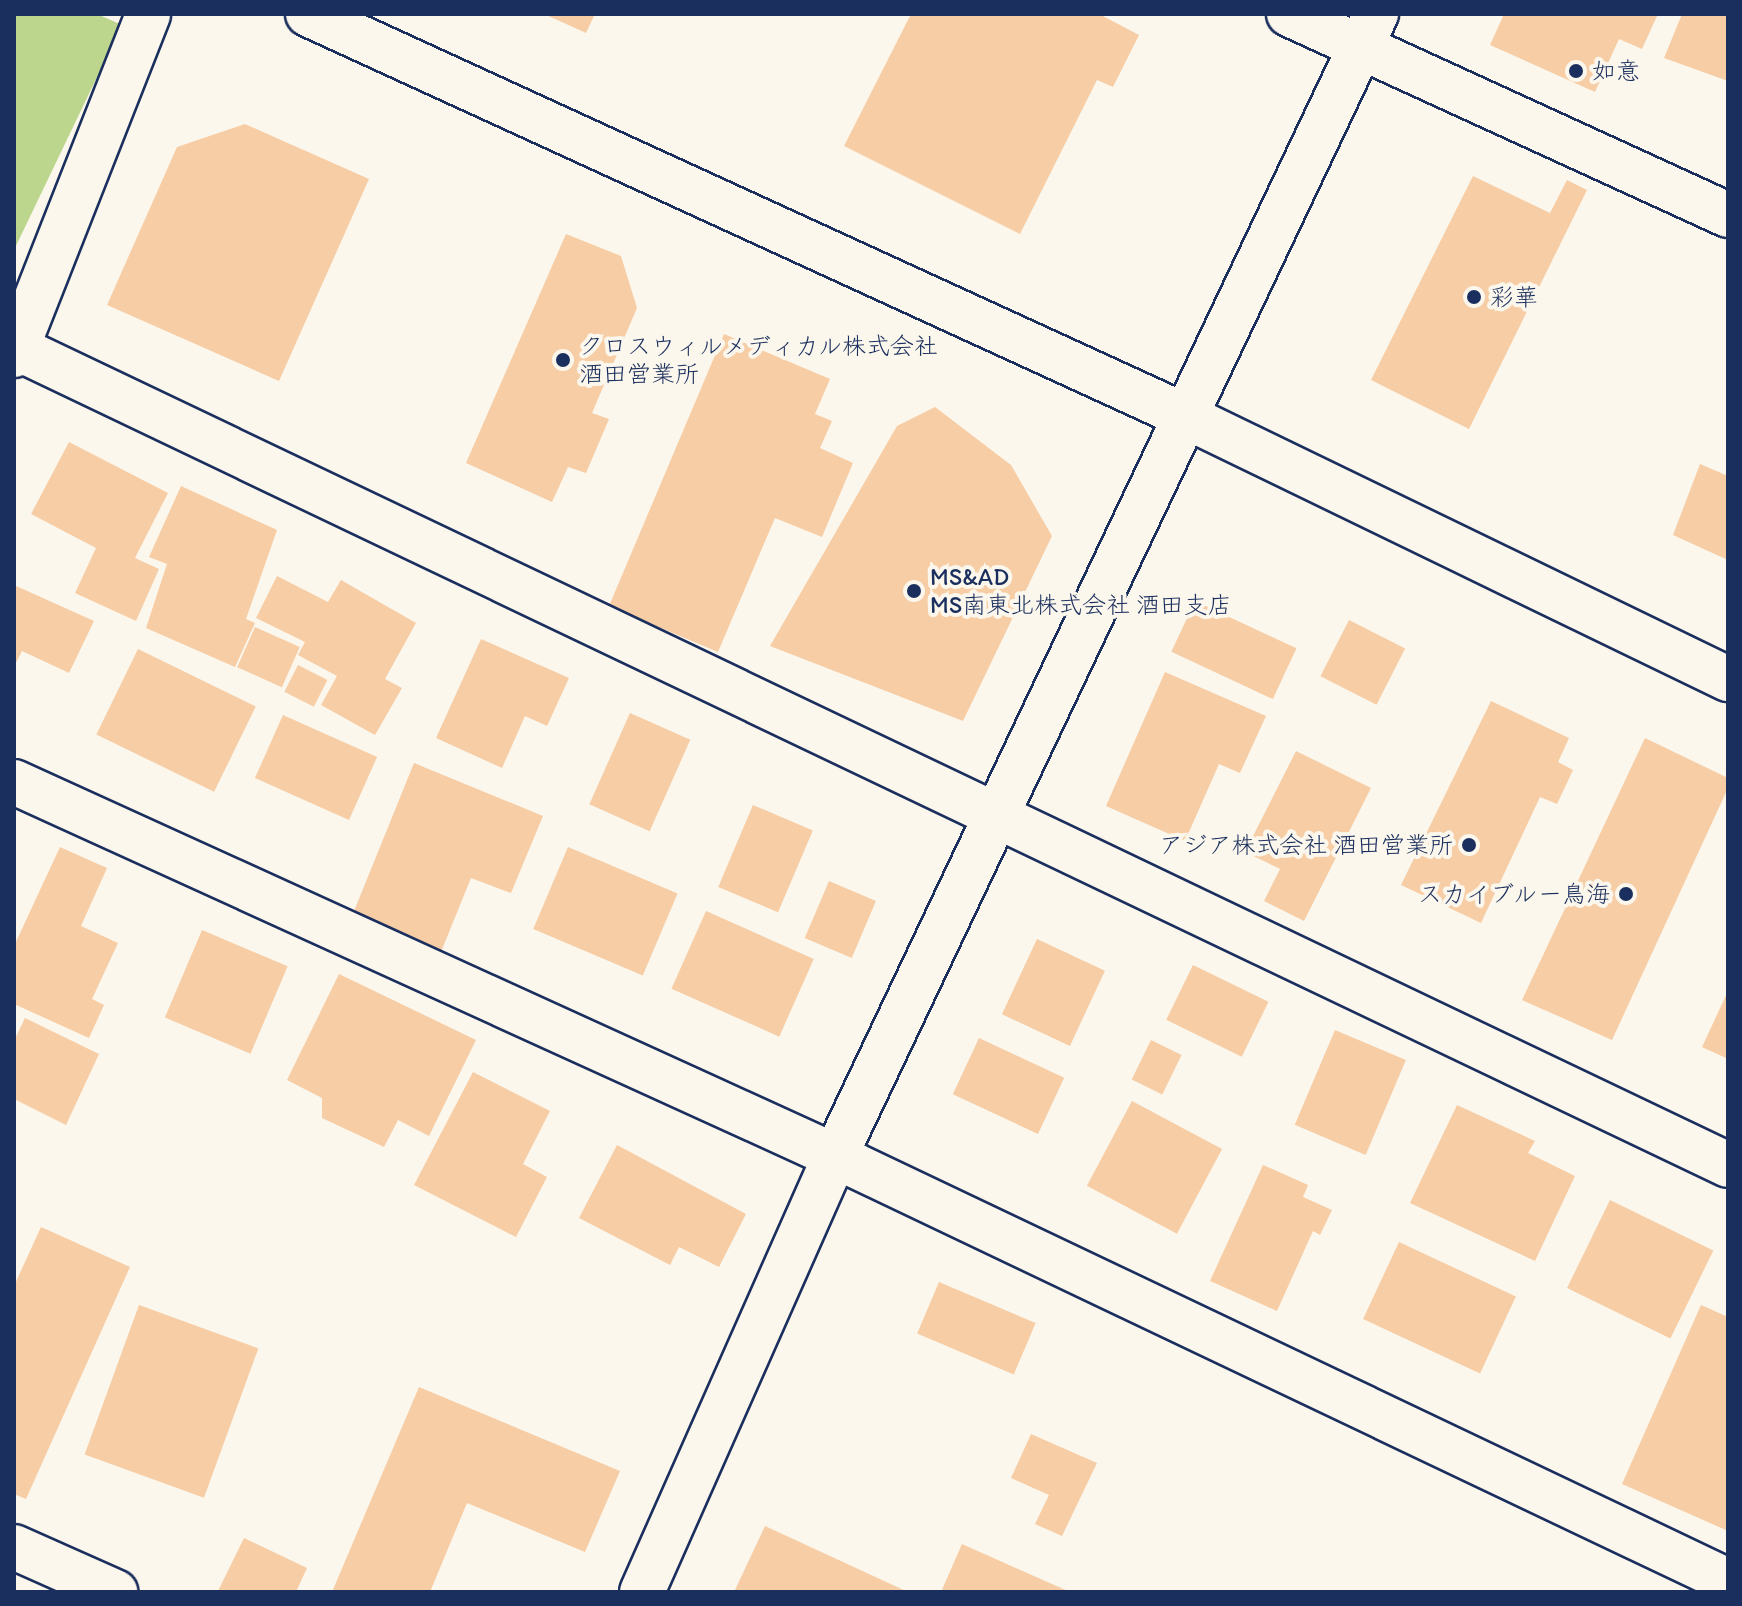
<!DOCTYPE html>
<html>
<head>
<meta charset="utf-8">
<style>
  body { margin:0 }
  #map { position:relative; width:1742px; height:1606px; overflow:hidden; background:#fbf7ec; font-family:Itim,"Klee One",sans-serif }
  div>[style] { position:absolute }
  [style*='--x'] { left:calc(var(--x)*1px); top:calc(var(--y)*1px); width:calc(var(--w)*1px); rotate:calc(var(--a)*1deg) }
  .green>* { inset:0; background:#bdd68d }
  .building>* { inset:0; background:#f7cda6; transform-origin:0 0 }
  .roads { filter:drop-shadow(2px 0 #1b2f5e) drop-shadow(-2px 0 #1b2f5e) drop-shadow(0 2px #1b2f5e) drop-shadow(0 -2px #1b2f5e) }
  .minor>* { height:44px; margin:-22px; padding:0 22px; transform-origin:22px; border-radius:22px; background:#fbf7ec }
  .dots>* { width:22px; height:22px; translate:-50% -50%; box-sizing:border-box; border:4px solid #fbf7ec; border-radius:50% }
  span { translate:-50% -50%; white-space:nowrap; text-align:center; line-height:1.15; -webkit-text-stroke:8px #fbf7ec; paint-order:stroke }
  .poi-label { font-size:24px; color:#1b2f5e }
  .left { translate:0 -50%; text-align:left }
  .right { translate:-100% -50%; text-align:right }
  .frame { position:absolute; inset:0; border:16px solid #1b2f5e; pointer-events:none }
</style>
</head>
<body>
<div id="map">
  <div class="green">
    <i style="clip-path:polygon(14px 14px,97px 14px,122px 25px,14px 250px)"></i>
  </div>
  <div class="building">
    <i style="clip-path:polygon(544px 14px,595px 14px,586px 33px)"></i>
    <i style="clip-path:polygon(911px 14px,1099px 14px,1139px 35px,1113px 87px,1097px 80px,1020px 234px,844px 146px)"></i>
    <i style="clip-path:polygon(1504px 14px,1658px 14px,1642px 49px,1619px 39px,1595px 92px,1490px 45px)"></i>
    <i style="clip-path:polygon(1682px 14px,1728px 14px,1728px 81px,1664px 58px)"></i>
    <i style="clip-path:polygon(245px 124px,369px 179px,279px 381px,107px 305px,177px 147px)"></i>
    <i style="clip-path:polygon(1473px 176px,1550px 213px,1567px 180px,1587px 190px,1469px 429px,1371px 380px)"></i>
    <i style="clip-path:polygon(566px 234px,621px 256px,637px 308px,592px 413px,609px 419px,586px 473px,568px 467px,552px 502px,466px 463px)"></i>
    <i style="clip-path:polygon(724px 334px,830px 379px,815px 414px,832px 421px,820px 448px,853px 463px,822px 537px,775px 518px,718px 652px,609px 606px)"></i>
    <i style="clip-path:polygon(935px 407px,1011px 465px,1052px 536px,963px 721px,770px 646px,897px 426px)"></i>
    <i style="clip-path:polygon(69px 442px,168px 493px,135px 558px,159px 569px,136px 621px,75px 593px,96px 548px,31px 514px)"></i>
    <i style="clip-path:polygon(1700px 464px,1728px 476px,1728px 560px,1673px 535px)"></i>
    <i style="clip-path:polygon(181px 486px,277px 530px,246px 619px,255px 623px,235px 667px,146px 628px,167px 564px,149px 557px)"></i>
    <i style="clip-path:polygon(277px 576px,328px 602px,341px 580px,416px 623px,385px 679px,402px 688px,375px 735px,321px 705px,337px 676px,298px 655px,305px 642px,256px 618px)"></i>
    <i style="clip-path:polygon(14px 585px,94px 621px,69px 673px,22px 651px,14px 667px)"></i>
    <i style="left:1195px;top:601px;width:112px;height:56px;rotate:25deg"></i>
    <i style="left:1349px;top:620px;width:63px;height:63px;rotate:27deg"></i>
    <i style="left:255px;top:627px;width:49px;height:44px;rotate:24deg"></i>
    <i style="clip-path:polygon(481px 639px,569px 678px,547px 726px,525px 716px,502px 768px,436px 738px)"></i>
    <i style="left:138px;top:649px;width:131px;height:95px;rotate:26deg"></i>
    <i style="left:298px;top:665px;width:33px;height:30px;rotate:27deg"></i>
    <i style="clip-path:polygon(1165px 672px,1266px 716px,1240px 773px,1219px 764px,1185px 841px,1106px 806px)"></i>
    <i style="clip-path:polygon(1491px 701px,1569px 738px,1558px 762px,1573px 770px,1557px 804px,1540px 797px,1481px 923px,1401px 885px)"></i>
    <i style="left:630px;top:713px;width:66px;height:100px;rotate:24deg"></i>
    <i style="left:283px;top:715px;width:103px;height:69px;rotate:24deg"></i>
    <i style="clip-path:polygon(1645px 738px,1728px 778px,1728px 788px,1612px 1040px,1522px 1000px)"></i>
    <i style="clip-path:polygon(1296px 751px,1371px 788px,1304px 921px,1264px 901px,1280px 869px,1245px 852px)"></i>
    <i style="clip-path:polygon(414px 763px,543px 816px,511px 893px,471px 878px,441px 952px,352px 916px)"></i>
    <i style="left:753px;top:805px;width:65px;height:89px;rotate:23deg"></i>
    <i style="clip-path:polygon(60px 847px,107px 868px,81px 926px,118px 943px,92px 999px,104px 1005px,89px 1038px,14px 1004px,14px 946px)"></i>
    <i style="left:568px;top:847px;width:119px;height:89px;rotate:23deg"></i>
    <i style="left:829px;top:881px;width:51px;height:62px;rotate:23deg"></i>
    <i style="left:706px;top:911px;width:118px;height:85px;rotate:24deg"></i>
    <i style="left:202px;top:930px;width:93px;height:95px;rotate:23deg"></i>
    <i style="left:1037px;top:939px;width:75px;height:83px;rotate:25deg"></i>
    <i style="left:1193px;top:965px;width:84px;height:61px;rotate:26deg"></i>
    <i style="clip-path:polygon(339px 974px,476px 1040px,429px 1136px,398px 1120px,384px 1147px,322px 1118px,322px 1098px,287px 1080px)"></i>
    <i style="clip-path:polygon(1728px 991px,1728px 1059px,1702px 1047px)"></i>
    <i style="clip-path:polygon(25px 1018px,99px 1054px,66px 1125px,14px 1099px,14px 1041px)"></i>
    <i style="left:1335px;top:1030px;width:77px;height:103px;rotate:23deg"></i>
    <i style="left:979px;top:1038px;width:94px;height:62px;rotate:25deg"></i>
    <i style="left:1151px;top:1040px;width:34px;height:44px;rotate:26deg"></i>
    <i style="clip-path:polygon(473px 1072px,550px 1111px,523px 1164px,547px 1177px,516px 1237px,414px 1185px)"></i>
    <i style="left:1132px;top:1101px;width:102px;height:96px;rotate:28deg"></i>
    <i style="clip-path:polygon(1457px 1105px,1535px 1141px,1528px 1153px,1575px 1176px,1535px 1261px,1410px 1203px)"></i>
    <i style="clip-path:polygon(617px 1145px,746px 1214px,719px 1267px,679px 1247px,670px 1265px,579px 1218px)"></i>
    <i style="clip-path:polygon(1263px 1165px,1308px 1185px,1303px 1197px,1332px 1210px,1320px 1235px,1313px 1231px,1277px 1311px,1210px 1281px)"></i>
    <i style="left:1610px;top:1200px;width:115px;height:98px;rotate:26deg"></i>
    <i style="clip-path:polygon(41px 1227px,130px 1267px,26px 1499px,14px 1494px,14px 1286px)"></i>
    <i style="left:1399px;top:1242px;width:129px;height:85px;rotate:25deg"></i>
    <i style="left:939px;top:1282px;width:105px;height:56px;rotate:23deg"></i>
    <i style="left:139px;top:1305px;width:127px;height:159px;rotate:20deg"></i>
    <i style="clip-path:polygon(1701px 1305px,1728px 1317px,1728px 1531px,1622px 1484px)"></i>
    <i style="clip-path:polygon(419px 1387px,620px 1471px,585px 1552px,467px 1503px,430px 1592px,332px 1592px)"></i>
    <i style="clip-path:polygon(1031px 1434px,1097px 1463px,1062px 1536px,1035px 1524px,1049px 1495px,1011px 1478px)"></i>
    <i style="clip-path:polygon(765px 1526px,908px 1592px,734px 1592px)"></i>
    <i style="clip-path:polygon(244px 1538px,307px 1568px,296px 1592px,218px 1591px)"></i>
    <i style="clip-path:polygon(962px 1544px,1070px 1592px,941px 1592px)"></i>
  </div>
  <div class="roads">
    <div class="minor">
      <i style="--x:308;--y:14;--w:963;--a:24.62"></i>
      <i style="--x:1183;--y:415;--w:606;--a:25.85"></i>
      <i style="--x:1289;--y:14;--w:483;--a:24.6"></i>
      <i style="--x:17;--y:348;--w:1896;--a:25.52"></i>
      <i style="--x:14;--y:355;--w:366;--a:-68.5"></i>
      <i style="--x:14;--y:782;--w:902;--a:24.49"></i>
      <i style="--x:835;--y:1156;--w:989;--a:25.45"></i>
      <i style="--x:14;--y:1547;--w:111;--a:24"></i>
      <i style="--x:642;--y:1592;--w:477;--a:-66.1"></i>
      <i style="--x:835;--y:1156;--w:1264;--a:-64.65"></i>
    </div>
  </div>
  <div class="dots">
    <i style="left:1576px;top:71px;background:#1b2f5e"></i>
    <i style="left:1474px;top:297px;background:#1b2f5e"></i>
    <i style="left:563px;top:360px;background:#1b2f5e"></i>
    <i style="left:914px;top:591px;background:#1b2f5e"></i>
    <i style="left:1469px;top:845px;background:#1b2f5e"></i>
    <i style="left:1626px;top:894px;background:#1b2f5e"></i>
  </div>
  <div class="poi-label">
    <span class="left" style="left:1592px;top:71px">如意</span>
    <span class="left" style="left:1490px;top:297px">彩華</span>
    <span class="left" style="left:579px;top:360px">クロスウィルメディカル株式会社<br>酒田営業所</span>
    <span class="left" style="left:930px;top:591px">MS&amp;AD<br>MS南東北株式会社 酒田支店</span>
    <span class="right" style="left:1453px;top:845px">アジア株式会社 酒田営業所</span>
    <span class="right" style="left:1610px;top:894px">スカイブルー鳥海</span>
  </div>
  <div class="frame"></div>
</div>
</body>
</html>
